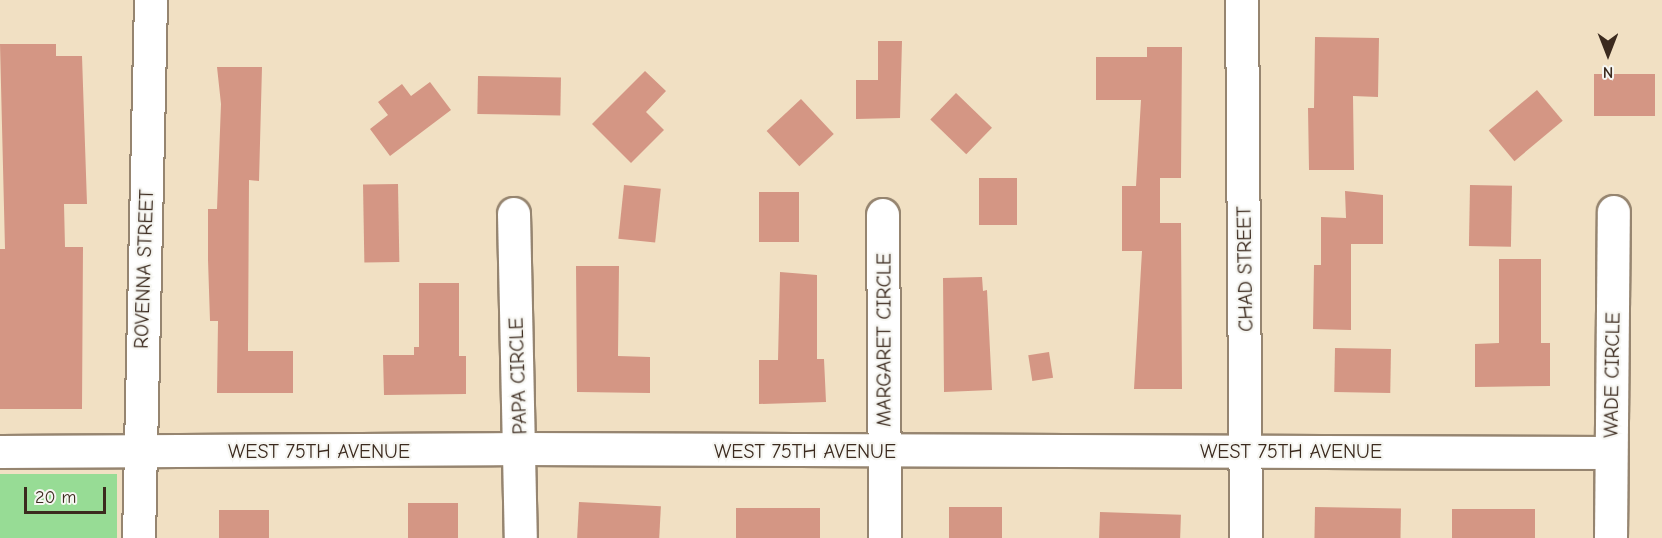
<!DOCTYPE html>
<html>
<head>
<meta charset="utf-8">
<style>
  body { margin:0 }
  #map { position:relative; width:1662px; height:538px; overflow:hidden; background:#f1e0c3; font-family:"Comic Neue",sans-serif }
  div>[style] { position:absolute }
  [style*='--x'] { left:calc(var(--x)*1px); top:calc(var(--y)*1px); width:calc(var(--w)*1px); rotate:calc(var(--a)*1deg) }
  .green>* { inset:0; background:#97dc95; transform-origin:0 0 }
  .building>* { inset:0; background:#d49684; transform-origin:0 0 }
  .roads { filter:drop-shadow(2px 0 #968570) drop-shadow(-2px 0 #968570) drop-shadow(0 2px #968570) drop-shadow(0 -2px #968570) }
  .minor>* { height:32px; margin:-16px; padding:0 16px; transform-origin:16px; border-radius:16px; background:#fff }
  span { translate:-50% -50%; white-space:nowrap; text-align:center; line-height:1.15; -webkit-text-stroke:4.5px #f6f6f2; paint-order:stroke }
  .street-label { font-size:20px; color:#3b2a1e }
  .north { position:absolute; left:1578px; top:24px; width:60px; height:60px; -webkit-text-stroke:4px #f6f6f2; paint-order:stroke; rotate:180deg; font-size:16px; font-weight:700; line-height:24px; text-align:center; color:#3b2a1e }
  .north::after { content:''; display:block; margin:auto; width:21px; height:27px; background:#3b2a1e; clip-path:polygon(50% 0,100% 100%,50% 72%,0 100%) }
  .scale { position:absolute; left:24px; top:487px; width:82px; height:27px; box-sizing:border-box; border:3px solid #3b2a1e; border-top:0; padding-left:8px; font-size:18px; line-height:21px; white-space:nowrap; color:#3b2a1e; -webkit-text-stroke:4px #f6f6f2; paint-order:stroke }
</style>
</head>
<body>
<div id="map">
  <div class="green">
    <i style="left:0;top:474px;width:117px;height:64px"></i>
  </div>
  <div class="building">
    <i style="clip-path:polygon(1315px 37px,1379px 38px,1378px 97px,1353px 96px,1354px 170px,1309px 170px,1308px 108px,1314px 108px)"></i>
    <i style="clip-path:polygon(878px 41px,902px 41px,900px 118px,856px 119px,856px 80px,878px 80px)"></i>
    <i style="clip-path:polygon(0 44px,56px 44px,56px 56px,82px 56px,87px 204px,64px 204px,65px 247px,83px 247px,82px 409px,0 409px,0 249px,5px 249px)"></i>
    <i style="clip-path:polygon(1147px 47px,1182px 47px,1181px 178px,1160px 178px,1160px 223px,1181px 223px,1182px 389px,1134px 389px,1142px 251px,1122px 251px,1122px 186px,1136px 186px,1141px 100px,1096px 100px,1096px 57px,1147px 57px)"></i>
    <i style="clip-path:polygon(217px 67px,262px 67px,259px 181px,249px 180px,248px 351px,293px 351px,293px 393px,217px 393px,218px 321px,210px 321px,208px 260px,208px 209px,217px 209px,221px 104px)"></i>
    <i style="clip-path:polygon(645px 71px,666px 91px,646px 112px,664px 130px,631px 163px,592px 124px)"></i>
    <i style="left:1594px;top:74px;width:61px;height:42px"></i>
    <i style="left:478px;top:76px;width:83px;height:38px;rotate:1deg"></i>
    <i style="clip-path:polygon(430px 82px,451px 110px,390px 156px,370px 129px,388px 115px,378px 102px,402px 84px,411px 96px)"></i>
    <i style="left:1537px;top:90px;width:40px;height:63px;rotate:50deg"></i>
    <i style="left:956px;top:93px;width:50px;height:37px;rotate:44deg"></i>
    <i style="left:801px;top:99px;width:48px;height:47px;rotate:47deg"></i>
    <i style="left:1017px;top:178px;width:47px;height:38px;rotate:90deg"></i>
    <i style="left:398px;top:184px;width:78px;height:35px;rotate:89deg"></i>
    <i style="left:624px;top:185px;width:37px;height:54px;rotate:6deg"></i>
    <i style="left:1470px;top:185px;width:42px;height:61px;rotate:1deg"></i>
    <i style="clip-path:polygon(1345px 191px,1383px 195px,1383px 244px,1351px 244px,1351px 330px,1313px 329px,1314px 265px,1321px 265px,1321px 217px,1346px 218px)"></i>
    <i style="left:759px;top:192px;width:40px;height:50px"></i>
    <i style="clip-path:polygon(1499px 259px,1541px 259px,1541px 343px,1550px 343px,1550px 386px,1475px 387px,1475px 344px,1499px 343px)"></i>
    <i style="clip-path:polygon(576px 266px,619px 266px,618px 356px,650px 357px,650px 393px,577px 392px)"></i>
    <i style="clip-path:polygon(780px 272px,817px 275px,817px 359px,824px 359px,826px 402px,759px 404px,759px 360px,778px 360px)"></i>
    <i style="clip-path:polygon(982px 277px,983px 291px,987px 290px,992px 390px,944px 392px,943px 278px)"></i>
    <i style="clip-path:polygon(419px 283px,459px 283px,459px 356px,466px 356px,466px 394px,384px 395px,383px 355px,414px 355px,414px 347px,419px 347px)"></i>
    <i style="left:1335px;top:348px;width:56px;height:44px;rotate:1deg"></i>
    <i style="left:1049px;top:352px;width:26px;height:21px;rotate:81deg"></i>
    <i style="left:579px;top:502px;width:82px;height:36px;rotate:3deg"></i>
    <i style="left:408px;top:503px;width:50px;height:35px"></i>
    <i style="left:949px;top:507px;width:53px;height:31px"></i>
    <i style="left:1315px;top:507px;width:86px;height:31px;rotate:1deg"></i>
    <i style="left:736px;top:508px;width:84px;height:30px"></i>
    <i style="left:1535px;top:509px;width:29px;height:83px;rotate:90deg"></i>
    <i style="left:219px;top:510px;width:50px;height:28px"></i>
    <i style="left:1100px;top:512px;width:81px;height:26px;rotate:2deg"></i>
  </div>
  <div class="roads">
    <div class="minor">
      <i style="--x:1242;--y:0;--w:538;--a:89.57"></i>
      <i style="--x:514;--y:214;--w:324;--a:88.8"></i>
      <i style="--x:883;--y:215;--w:323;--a:89.6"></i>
      <i style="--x:0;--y:452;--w:520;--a:-0.33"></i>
      <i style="--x:520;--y:449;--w:1091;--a:0.21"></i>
      <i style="--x:139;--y:538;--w:538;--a:-88.72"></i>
      <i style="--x:1611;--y:538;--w:326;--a:-89.5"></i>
    </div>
  </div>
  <div class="street-label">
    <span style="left:144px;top:269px;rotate:-88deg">ROVENNA STREET</span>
    <span style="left:1245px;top:269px;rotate:-91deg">CHAD STREET</span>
    <span style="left:884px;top:340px;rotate:-90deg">MARGARET CIRCLE</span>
    <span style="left:1612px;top:375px;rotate:-89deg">WADE CIRCLE</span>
    <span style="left:518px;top:376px;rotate:-92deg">PAPA CIRCLE</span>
    <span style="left:319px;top:451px">WEST 75TH AVENUE</span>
    <span style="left:805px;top:451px">WEST 75TH AVENUE</span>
    <span style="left:1291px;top:451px">WEST 75TH AVENUE</span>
  </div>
  <div class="north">N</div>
  <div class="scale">20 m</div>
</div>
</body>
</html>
